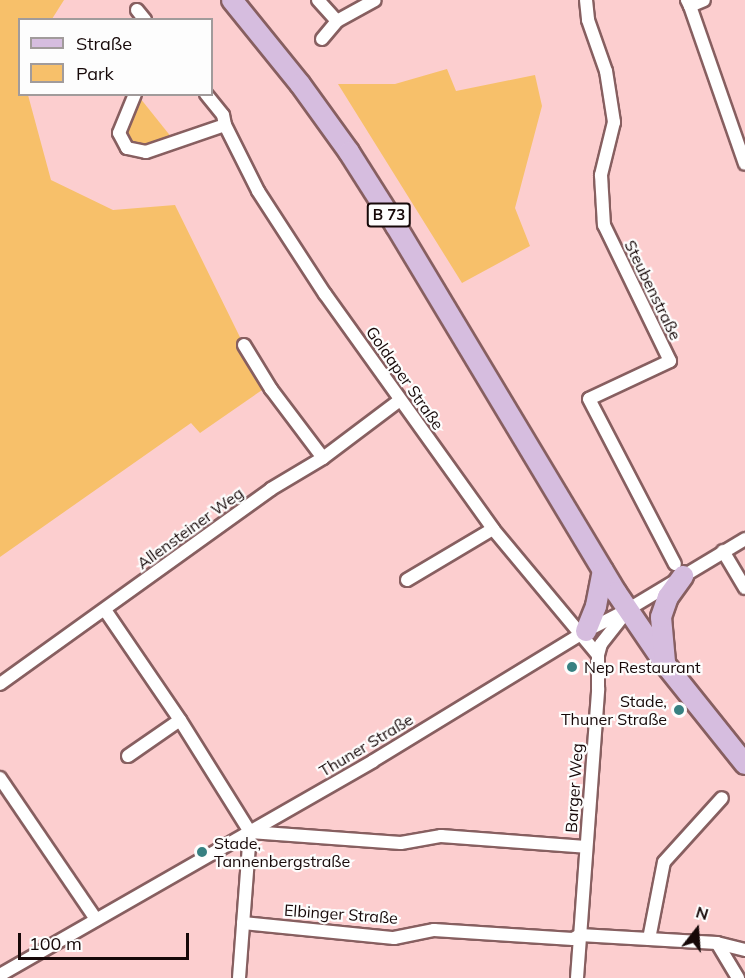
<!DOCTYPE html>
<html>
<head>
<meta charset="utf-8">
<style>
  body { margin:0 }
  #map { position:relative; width:745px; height:978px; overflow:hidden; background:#fccecf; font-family:Mulish,sans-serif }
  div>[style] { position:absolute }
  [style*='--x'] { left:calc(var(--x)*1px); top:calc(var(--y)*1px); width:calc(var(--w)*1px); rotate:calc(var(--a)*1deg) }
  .green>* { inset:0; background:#f7c06a }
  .roads { filter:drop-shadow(2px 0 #875f60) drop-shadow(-2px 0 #875f60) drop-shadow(0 2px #875f60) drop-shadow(0 -2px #875f60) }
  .minor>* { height:12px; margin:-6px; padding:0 6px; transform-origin:6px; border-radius:6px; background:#fff }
  .primary>* { height:20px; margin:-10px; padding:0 10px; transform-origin:10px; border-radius:10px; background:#d6bddf }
  .dots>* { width:16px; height:16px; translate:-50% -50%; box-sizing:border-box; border:3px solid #fdfdfd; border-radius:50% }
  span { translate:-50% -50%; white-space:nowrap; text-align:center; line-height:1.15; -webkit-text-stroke:4.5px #fdfdfd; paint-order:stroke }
  .shield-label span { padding:2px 4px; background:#fdfdfd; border:2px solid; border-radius:4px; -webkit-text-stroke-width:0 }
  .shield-label { font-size:15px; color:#160808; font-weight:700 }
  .street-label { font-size:16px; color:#160808 }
  .poi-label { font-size:16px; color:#160808 }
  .left { translate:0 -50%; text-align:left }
  .right { translate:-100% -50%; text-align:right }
  .legend { position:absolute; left:18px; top:18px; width:195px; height:78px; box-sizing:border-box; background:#fdfdfd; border:2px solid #a19b9b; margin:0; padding:8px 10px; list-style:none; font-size:18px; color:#160808 }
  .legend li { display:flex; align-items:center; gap:12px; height:30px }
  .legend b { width:30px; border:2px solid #a19b9b }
  .north { position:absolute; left:667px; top:900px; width:60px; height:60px; -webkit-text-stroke:4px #fdfdfd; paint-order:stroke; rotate:17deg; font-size:16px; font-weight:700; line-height:24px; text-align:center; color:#160808 }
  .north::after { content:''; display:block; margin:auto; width:21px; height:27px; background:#160808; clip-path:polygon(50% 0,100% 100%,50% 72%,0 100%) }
  .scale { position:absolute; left:18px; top:933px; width:171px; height:27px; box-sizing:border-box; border:3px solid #160808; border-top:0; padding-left:8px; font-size:18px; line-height:21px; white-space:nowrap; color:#160808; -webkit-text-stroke:4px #fdfdfd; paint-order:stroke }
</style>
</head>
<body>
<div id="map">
  <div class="green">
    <i style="clip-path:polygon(0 0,64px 0,52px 19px,20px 20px,20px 94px,28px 95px,51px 180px,113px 210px,175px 205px,265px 388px,200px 433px,191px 423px,0 557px)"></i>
    <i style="clip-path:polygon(447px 69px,456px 91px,535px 75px,542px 106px,515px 208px,530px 246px,462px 283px,338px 84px,395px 84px)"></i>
    <i style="clip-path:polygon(140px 98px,172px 138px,137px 147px,126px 141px,125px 125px)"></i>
  </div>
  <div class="roads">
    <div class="minor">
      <i style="--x:318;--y:0;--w:28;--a:48"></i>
      <i style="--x:586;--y:0;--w:20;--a:84"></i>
      <i style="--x:588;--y:20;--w:54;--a:70.6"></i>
      <i style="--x:606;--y:71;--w:52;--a:81.1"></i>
      <i style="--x:614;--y:122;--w:55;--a:103.8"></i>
      <i style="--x:601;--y:175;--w:50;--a:86.6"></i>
      <i style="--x:604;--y:225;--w:151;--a:64.1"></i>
      <i style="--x:670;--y:361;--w:89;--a:154.9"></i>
      <i style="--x:589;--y:399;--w:186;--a:62.5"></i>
      <i style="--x:687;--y:0;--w:7;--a:63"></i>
      <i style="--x:690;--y:6;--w:15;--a:-23"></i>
      <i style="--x:690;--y:6;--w:167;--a:70.8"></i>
      <i style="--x:137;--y:10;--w:13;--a:51"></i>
      <i style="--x:322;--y:39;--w:23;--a:-50"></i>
      <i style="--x:337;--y:21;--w:43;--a:-28.9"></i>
      <i style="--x:135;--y:94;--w:42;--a:112.3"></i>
      <i style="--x:119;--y:133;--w:17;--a:62"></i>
      <i style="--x:127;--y:148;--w:19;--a:12"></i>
      <i style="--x:146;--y:152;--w:83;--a:-18.9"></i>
      <i style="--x:225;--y:125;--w:10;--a:-101"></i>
      <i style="--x:223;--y:115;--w:27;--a:-129"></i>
      <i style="--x:225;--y:125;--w:74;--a:63.4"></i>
      <i style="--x:258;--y:191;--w:123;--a:57"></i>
      <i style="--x:325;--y:294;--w:289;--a:54.4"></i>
      <i style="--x:493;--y:529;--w:164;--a:50.2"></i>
      <i style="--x:244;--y:345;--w:52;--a:58.5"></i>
      <i style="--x:271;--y:389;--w:86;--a:53"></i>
      <i style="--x:723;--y:551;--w:43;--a:59.3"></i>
      <i style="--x:407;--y:580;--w:100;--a:-30.7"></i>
      <i style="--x:105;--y:610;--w:133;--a:55.7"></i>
      <i style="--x:180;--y:720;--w:132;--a:58"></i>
      <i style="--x:0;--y:684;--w:334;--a:-35.7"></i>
      <i style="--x:271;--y:489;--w:61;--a:-30.8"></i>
      <i style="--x:323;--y:458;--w:96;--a:-37"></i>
      <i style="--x:128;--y:756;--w:63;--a:-34.7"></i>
      <i style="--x:0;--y:778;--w:171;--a:55.8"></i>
      <i style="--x:250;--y:832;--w:151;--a:4.2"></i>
      <i style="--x:401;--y:843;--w:41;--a:-9.9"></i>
      <i style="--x:441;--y:836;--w:145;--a:4.3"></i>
      <i style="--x:243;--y:923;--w:152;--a:5.7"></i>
      <i style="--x:394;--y:938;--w:41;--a:-11.3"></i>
      <i style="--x:434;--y:930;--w:139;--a:3.7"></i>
      <i style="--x:573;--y:939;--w:8;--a:-30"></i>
      <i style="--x:580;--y:935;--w:137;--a:3.3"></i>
      <i style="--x:717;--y:943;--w:29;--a:14"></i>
      <i style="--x:649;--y:939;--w:78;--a:-79"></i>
      <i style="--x:664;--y:862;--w:86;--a:-47.8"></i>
      <i style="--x:717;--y:943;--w:41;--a:59"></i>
      <i style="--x:0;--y:975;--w:430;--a:-29.8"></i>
      <i style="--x:373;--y:761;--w:250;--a:-31.4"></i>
      <i style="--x:586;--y:631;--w:46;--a:-27.1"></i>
      <i style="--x:627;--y:610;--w:138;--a:-31"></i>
      <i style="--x:239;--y:978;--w:146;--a:-85.7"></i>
      <i style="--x:577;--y:978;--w:290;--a:-85.8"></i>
      <i style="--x:598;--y:689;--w:34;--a:-90"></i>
      <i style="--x:598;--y:655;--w:11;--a:-75"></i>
      <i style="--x:601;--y:644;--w:42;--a:-51.8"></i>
    </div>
    <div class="primary">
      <i style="--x:232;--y:0;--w:108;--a:51"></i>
      <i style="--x:300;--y:84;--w:84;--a:54.2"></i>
      <i style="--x:349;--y:152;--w:88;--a:57.6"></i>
      <i style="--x:396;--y:226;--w:427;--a:59"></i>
      <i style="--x:616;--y:592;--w:87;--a:55.8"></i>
      <i style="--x:665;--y:664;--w:128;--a:51.3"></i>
      <i style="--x:586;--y:631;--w:27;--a:-68"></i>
      <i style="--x:596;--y:606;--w:36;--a:-79"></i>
      <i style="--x:665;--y:662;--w:45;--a:-95.1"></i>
      <i style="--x:661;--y:617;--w:21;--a:-71"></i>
      <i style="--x:668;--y:597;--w:26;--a:-54"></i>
    </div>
  </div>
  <div class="dots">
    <i style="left:572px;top:667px;background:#378081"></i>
    <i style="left:679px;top:710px;background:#378081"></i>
    <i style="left:202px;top:852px;background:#378081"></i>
  </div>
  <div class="shield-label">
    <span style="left:389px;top:215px">B 73</span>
  </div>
  <div class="street-label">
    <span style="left:653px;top:290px;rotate:64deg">Steubenstraße</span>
    <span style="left:405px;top:378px;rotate:55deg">Goldaper Straße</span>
    <span style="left:190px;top:528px;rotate:-36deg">Allensteiner Weg</span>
    <span style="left:366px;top:745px;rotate:-31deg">Thuner Straße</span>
    <span style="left:574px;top:788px;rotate:-86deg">Barger Weg</span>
    <span style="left:341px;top:914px;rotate:4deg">Elbinger Straße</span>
  </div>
  <div class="poi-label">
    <span class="left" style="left:584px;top:667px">Nep Restaurant</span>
    <span class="right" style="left:667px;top:710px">Stade,<br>Thuner Straße</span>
    <span class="left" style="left:214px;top:852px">Stade,<br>Tannenbergstraße</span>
  </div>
  <ul class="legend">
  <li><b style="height:8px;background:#d6bddf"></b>Straße</li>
  <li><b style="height:16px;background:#f7c06a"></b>Park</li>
  </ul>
  <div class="north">N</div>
  <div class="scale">100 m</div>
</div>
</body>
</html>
